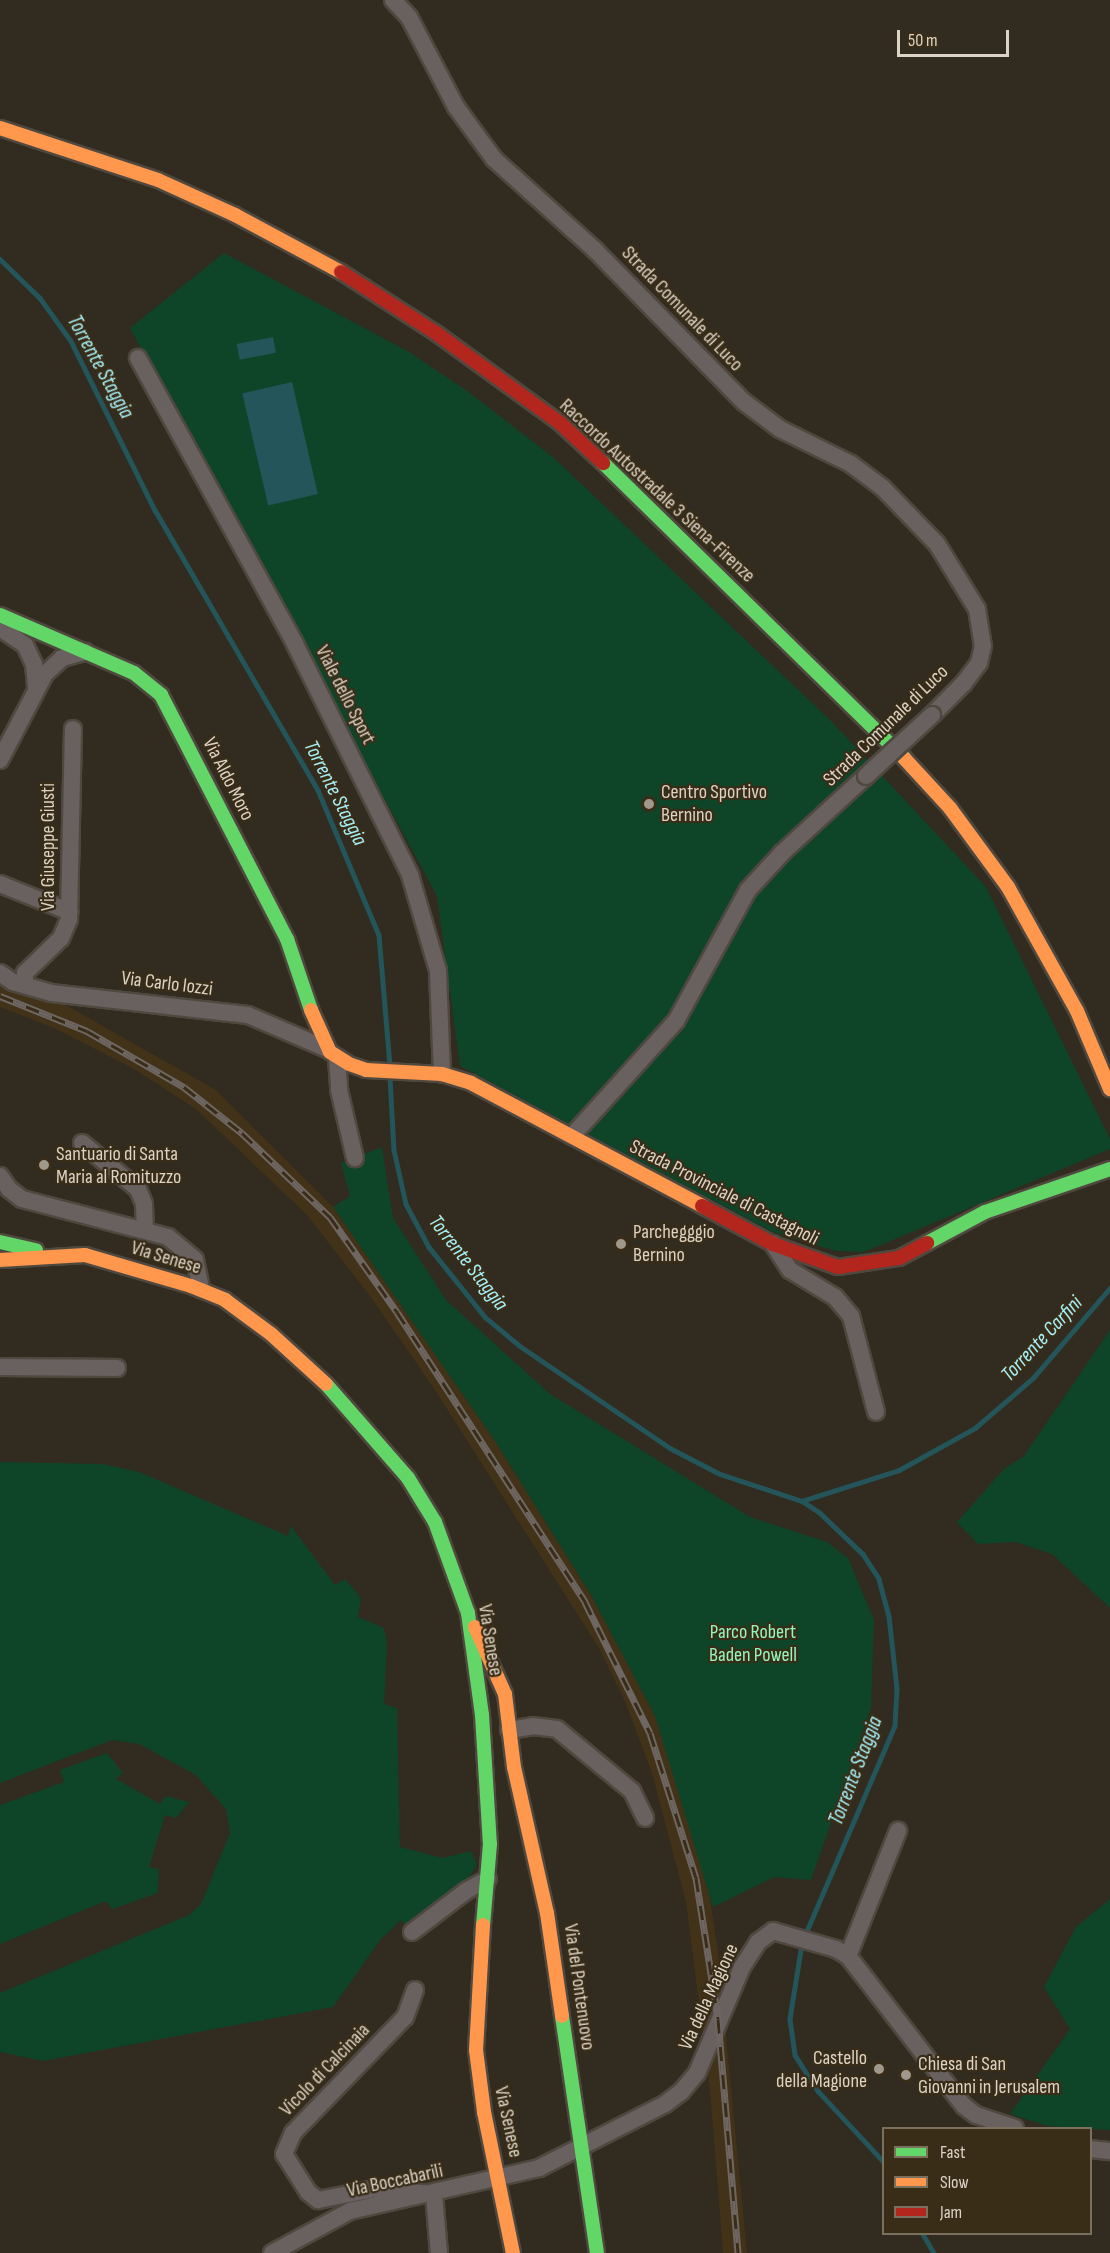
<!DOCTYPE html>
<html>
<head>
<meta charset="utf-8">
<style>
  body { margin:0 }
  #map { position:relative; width:1110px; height:2253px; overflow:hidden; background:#322b1f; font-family:"Sofia Sans Condensed",sans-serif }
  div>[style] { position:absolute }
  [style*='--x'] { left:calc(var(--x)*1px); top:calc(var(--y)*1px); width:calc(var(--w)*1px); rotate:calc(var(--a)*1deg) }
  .built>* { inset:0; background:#423217 }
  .green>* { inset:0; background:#0e4529 }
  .water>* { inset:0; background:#23555a; transform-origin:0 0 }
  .stream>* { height:4.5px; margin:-2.25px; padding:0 2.25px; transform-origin:2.25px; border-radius:2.25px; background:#23555a }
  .roads { filter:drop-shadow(2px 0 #4f483f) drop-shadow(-2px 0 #4f483f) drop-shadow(0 2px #4f483f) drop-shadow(0 -2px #4f483f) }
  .street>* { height:16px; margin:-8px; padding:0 8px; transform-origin:8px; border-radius:8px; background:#696060 }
  .fast>* { height:14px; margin:-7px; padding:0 7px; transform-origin:7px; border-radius:7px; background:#63d668 }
  .slow>* { height:14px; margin:-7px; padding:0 7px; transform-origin:7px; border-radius:7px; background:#ff974d }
  .jam>* { height:14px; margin:-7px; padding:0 7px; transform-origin:7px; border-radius:7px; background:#b3261e }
  .rail>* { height:7px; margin-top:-3.5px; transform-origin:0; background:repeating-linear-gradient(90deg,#3a2d17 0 14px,#6e6663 0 28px); box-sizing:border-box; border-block:2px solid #6e6663 }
  .bridges { filter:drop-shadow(2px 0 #4f483f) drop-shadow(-2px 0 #4f483f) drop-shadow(0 2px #4f483f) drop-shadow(0 -2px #4f483f) }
  .street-bridge>* { height:16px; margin:-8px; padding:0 8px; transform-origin:8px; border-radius:8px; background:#696060 }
  .dots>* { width:16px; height:16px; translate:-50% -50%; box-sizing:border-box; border:3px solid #3a2d17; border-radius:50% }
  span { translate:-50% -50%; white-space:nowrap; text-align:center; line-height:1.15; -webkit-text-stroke:4.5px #3a2d17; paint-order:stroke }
  .street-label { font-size:20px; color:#dcd3c6 }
  .poi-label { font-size:20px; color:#dcd3c6 }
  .left { translate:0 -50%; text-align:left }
  .right { translate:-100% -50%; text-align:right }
  .park-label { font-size:20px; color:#92f7bc }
  .water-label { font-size:21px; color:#a4f0fa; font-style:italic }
  .legend { position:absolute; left:882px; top:2127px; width:210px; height:108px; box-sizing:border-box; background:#3a2d17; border:2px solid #7b6f5d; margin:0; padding:8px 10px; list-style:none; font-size:18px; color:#dcd3c6 }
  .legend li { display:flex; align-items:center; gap:12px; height:30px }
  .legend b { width:30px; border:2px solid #7b6f5d }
  .scale { position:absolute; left:897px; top:30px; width:112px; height:27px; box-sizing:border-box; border:3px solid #dcd3c6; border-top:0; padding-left:8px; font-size:18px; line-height:21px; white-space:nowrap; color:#dcd3c6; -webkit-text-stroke:4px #3a2d17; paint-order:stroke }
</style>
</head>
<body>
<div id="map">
  <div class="built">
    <i style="clip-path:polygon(0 984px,43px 1001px,64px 1004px,216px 1090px,333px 1207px,495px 1441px,591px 1595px,655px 1716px,707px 1878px,718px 1952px,747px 2253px,723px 2253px,710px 2090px,686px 1902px,652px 1773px,624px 1699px,599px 1648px,433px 1387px,370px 1296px,307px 1215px,196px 1109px,134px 1069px,54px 1028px,0 1007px)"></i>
  </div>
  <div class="green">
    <i style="clip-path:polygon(224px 253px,409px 352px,467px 391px,554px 458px,831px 721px,986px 887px,1110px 1139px,1110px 1149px,864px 1252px,836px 1251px,773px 1232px,460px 1066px,437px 896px,130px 328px)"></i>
    <i style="clip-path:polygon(382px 1147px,393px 1218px,446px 1300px,550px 1394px,750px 1517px,827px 1542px,848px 1558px,874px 1620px,871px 1708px,811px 1880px,774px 1877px,713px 1907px,655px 1716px,591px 1595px,495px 1441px,333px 1207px,350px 1196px,341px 1163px)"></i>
    <i style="clip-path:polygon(1110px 1330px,1110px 1608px,1052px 1554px,1015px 1542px,978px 1544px,957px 1522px,1004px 1469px,1024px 1456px)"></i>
    <i style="clip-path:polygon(0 1462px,103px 1464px,139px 1472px,288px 1536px,291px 1526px,335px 1585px,345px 1579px,361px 1598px,358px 1617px,384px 1628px,387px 1645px,384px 1704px,397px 1708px,400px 1847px,443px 1858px,471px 1851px,477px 1864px,462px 1890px,411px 1930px,401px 1920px,380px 1940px,333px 2007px,43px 2061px,0 2052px,0 1993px,189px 1915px,201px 1904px,230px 1833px,226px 1809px,196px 1775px,139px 1744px,112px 1740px,0 1783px)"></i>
    <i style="clip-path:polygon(107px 1753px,123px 1773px,116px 1779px,160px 1804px,166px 1796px,189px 1802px,176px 1818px,165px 1815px,149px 1867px,159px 1869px,158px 1893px,112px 1909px,106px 1901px,0 1944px,0 1805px,64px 1782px,60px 1770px)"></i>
    <i style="clip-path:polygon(1110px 1899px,1110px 2130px,1048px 2126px,1010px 2114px,1070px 2029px,1044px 1987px,1076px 1927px)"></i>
  </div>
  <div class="water">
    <i style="left:273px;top:337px;width:16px;height:37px;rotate:79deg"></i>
    <i style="left:292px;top:382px;width:115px;height:51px;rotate:77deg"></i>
  </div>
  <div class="stream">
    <i style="--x:0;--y:259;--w:56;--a:44.3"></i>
    <i style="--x:40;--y:298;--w:53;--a:54.2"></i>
    <i style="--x:71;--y:341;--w:189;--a:63.6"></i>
    <i style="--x:155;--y:510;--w:324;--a:59.8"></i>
    <i style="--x:318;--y:790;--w:157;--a:67.2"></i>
    <i style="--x:379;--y:935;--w:130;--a:85.2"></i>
    <i style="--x:390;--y:1077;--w:73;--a:86.9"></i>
    <i style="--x:394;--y:1150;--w:55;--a:77.5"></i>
    <i style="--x:406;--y:1204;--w:49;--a:61.9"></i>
    <i style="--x:429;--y:1247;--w:90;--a:51.3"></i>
    <i style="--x:485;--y:1317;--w:45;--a:39.6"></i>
    <i style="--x:520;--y:1346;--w:181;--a:34.2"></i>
    <i style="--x:670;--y:1448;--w:56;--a:27.5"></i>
    <i style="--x:720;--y:1474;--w:86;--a:18.2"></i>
    <i style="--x:802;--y:1501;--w:20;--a:33"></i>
    <i style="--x:819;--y:1512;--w:61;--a:43.7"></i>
    <i style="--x:863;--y:1554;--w:30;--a:57"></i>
    <i style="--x:879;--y:1579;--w:38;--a:75"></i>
    <i style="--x:889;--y:1616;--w:72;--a:83.7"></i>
    <i style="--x:897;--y:1688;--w:38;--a:93"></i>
    <i style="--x:895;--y:1726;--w:228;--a:113.2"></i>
    <i style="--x:802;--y:1501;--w:102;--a:-17.7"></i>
    <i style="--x:899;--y:1470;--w:87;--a:-28.9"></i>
    <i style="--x:975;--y:1428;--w:77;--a:-40.8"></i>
    <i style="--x:1033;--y:1378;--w:118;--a:-49.5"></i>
    <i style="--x:802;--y:1944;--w:76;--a:99.1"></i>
    <i style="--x:790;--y:2019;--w:36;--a:82"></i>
    <i style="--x:795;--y:2055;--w:43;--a:57.4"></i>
    <i style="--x:818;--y:2091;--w:97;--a:47.1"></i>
    <i style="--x:923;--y:2234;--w:22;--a:60"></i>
  </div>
  <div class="roads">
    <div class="street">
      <i style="--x:393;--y:0;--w:23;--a:47"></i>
      <i style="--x:409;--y:17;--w:102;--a:62.4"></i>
      <i style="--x:456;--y:107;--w:64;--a:53.8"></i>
      <i style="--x:494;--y:159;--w:136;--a:42"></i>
      <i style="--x:595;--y:250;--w:213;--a:45.6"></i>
      <i style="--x:744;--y:402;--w:45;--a:36.9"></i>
      <i style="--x:780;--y:429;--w:79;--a:26.2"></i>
      <i style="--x:851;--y:464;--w:39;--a:37"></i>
      <i style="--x:882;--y:487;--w:79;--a:46"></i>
      <i style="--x:937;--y:544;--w:76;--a:58.4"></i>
      <i style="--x:977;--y:609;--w:37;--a:81"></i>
      <i style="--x:983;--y:646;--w:17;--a:103"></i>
      <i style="--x:979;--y:663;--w:25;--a:127"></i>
      <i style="--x:964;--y:683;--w:45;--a:135"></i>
      <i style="--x:138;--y:358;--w:326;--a:61.2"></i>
      <i style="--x:295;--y:644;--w:258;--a:63.5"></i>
      <i style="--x:410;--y:875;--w:100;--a:73.7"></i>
      <i style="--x:438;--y:971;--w:103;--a:87.8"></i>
      <i style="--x:0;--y:628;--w:30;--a:34"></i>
      <i style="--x:25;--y:645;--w:21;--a:65"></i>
      <i style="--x:34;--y:664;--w:23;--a:85"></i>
      <i style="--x:0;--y:760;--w:97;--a:-62.4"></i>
      <i style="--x:45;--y:674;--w:23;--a:-43"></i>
      <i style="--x:62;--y:658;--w:24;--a:-15"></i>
      <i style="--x:0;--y:884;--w:75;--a:21.8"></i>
      <i style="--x:0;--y:973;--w:16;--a:35"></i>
      <i style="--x:13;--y:982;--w:40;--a:16"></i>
      <i style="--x:51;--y:993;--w:198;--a:6.4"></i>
      <i style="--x:248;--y:1015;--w:86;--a:23.3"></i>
      <i style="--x:25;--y:983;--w:10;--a:-90"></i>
      <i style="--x:25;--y:973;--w:50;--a:-44.2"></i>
      <i style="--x:61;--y:938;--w:21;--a:-67"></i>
      <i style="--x:69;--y:919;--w:190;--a:-88.8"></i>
      <i style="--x:337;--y:1058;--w:32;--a:86"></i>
      <i style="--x:339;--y:1090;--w:70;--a:76.8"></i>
      <i style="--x:572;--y:1136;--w:155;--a:-47.9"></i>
      <i style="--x:676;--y:1021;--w:149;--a:-61.2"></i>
      <i style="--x:748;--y:890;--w:52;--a:-47.4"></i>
      <i style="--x:783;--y:852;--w:113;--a:-42.5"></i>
      <i style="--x:82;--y:1143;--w:72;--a:39.4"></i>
      <i style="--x:138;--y:1189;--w:16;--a:68"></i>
      <i style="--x:144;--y:1204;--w:25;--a:88"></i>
      <i style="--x:0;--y:1176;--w:16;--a:55"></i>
      <i style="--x:9;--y:1189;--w:16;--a:38"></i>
      <i style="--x:22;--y:1199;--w:151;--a:14.6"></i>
      <i style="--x:168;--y:1237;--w:35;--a:40"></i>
      <i style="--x:195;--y:1260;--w:30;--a:78"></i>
      <i style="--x:773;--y:1244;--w:31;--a:57"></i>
      <i style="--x:790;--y:1270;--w:52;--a:31"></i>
      <i style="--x:835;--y:1297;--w:25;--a:50"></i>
      <i style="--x:851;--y:1316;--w:99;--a:75.4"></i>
      <i style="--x:0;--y:1367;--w:117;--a:0.5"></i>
      <i style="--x:509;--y:1730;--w:24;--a:-9"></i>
      <i style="--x:533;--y:1726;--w:24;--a:7"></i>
      <i style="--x:557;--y:1729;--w:97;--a:39.6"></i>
      <i style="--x:632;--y:1791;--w:30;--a:64"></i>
      <i style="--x:412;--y:1932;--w:68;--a:-37.2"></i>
      <i style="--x:466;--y:1891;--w:25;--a:-29"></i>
      <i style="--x:848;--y:1956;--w:135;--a:-68.2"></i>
      <i style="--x:415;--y:1990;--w:29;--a:110"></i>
      <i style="--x:405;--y:2017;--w:161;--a:134"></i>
      <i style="--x:293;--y:2133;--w:23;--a:113"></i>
      <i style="--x:284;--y:2154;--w:45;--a:57.7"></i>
      <i style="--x:308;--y:2192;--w:13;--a:39"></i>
      <i style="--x:318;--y:2200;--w:57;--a:-11.1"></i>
      <i style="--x:374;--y:2189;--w:60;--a:4.8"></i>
      <i style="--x:434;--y:2194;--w:59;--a:85.2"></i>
      <i style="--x:1090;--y:2149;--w:20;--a:6"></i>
      <i style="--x:272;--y:2253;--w:89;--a:-28.3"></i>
      <i style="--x:350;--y:2211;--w:194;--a:-12.8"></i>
      <i style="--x:539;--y:2168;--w:141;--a:-26.9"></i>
      <i style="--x:665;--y:2104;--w:20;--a:-37"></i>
      <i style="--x:681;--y:2092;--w:25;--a:-50"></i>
      <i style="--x:697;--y:2073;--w:115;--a:-67"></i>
      <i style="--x:742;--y:1967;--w:30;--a:-57"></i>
      <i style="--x:758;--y:1942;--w:19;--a:-36"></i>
      <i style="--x:773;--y:1931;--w:66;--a:15.9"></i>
      <i style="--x:836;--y:1949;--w:14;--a:30"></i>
      <i style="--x:848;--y:1956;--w:190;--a:52.3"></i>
      <i style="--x:964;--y:2106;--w:15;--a:37"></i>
      <i style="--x:976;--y:2115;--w:41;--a:18.4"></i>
    </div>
    <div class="fast">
      <i style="--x:603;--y:463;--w:421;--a:44.4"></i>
      <i style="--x:0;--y:615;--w:146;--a:23.4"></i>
      <i style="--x:134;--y:673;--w:35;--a:39"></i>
      <i style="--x:161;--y:695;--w:275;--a:62.7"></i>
      <i style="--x:287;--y:939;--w:75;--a:71.3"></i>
      <i style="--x:0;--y:1242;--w:37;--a:13"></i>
      <i style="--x:927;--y:1243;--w:66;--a:-28.1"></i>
      <i style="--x:985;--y:1212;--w:132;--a:-19"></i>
      <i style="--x:326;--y:1384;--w:125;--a:48.9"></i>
      <i style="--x:408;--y:1478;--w:52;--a:58.5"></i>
      <i style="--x:435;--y:1522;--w:97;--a:70.1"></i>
      <i style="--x:468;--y:1613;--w:103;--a:82.2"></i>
      <i style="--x:482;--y:1715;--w:129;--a:86.5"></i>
      <i style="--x:490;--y:1844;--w:81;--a:94.9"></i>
      <i style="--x:562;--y:2016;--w:240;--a:81.6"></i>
    </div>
    <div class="slow">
      <i style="--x:0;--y:128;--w:166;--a:18.2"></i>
      <i style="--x:158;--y:180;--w:85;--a:24.4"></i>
      <i style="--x:235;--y:215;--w:120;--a:28.3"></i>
      <i style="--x:904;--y:758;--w:68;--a:47.4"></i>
      <i style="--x:950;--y:808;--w:98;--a:53.7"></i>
      <i style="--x:1008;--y:887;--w:142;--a:60.9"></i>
      <i style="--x:1077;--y:1011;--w:85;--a:67.1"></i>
      <i style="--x:311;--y:1010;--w:46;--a:65.7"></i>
      <i style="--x:330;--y:1052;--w:22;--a:32"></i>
      <i style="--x:349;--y:1064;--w:18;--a:19"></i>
      <i style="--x:366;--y:1070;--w:76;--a:3"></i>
      <i style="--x:442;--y:1074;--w:30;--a:17"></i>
      <i style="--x:471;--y:1083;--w:262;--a:28"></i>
      <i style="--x:0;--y:1260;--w:85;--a:-3.4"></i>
      <i style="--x:85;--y:1255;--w:110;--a:16.3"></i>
      <i style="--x:191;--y:1286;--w:37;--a:22"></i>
      <i style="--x:225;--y:1300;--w:57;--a:36.5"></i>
      <i style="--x:271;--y:1334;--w:74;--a:42.3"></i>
      <i style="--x:475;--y:1627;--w:73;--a:65.9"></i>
      <i style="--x:505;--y:1694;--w:74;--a:83"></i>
      <i style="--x:514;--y:1767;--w:150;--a:77.3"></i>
      <i style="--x:547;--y:1913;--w:104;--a:81.7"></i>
      <i style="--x:483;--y:1925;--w:125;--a:93.2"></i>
      <i style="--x:476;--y:2050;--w:63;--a:82.6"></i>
      <i style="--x:484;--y:2112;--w:144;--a:78.4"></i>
    </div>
    <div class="jam">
      <i style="--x:341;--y:272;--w:113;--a:32.7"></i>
      <i style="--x:436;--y:333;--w:153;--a:36"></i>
      <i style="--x:560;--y:423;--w:59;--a:42.9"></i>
      <i style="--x:702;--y:1206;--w:81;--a:28.2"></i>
      <i style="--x:773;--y:1244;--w:69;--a:19.5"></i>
      <i style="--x:838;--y:1267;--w:62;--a:-8.4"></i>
      <i style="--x:899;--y:1258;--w:32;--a:-28"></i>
    </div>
  </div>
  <div class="rail">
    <i style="--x:0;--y:996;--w:94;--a:21.9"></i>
    <i style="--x:87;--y:1031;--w:112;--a:30"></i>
    <i style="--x:184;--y:1087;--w:74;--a:38.4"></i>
    <i style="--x:242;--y:1133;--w:122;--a:43.7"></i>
    <i style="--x:330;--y:1217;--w:116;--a:54.8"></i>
    <i style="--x:397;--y:1312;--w:346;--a:57"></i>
    <i style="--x:585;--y:1602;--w:146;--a:63.6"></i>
    <i style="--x:650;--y:1733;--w:152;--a:72.4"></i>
    <i style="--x:696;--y:1878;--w:143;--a:81.1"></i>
    <i style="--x:718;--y:2019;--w:235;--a:85.1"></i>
  </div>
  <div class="bridges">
    <div class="street-bridge">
      <i style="--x:866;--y:776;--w:90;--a:-42.7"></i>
    </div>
  </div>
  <div class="dots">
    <i style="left:649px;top:804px;background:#a0988c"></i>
    <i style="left:44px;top:1165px;background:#a0988c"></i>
    <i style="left:621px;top:1244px;background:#a0988c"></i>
    <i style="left:879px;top:2069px;background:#a0988c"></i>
    <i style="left:906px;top:2075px;background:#a0988c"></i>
  </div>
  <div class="street-label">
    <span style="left:682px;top:309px;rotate:46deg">Strada Comunale di Luco</span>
    <span style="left:657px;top:491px;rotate:43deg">Raccordo Autostradale 3 Siena-Firenze</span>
    <span style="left:345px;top:695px;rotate:63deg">Viale dello Sport</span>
    <span style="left:886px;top:726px;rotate:-44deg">Strada Comunale di Luco</span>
    <span style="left:228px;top:779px;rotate:63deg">Via Aldo Moro</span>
    <span style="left:48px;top:847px;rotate:-90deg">Via Giuseppe Giusti</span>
    <span style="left:167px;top:984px;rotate:7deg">Via Carlo Iozzi</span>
    <span style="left:724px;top:1193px;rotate:27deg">Strada Provinciale di Castagnoli</span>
    <span style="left:166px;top:1258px;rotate:17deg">Via Senese</span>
    <span style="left:490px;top:1640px;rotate:81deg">Via Senese</span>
    <span style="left:579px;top:1987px;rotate:82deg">Via del Pontenuovo</span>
    <span style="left:709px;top:1997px;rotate:-65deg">Via della Magione</span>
    <span style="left:325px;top:2070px;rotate:-46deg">Vicolo di Calcinaia</span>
    <span style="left:508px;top:2122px;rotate:78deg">Via Senese</span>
    <span style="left:395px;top:2181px;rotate:-12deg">Via Boccabarili</span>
  </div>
  <div class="poi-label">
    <span class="left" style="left:661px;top:804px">Centro Sportivo<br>Bernino</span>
    <span class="left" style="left:56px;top:1166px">Santuario di Santa<br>Maria al Romituzzo</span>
    <span class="left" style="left:633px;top:1244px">Parchegggio<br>Bernino</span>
    <span class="right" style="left:867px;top:2070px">Castello<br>della Magione</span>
    <span class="left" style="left:918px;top:2076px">Chiesa di San<br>Giovanni in Jerusalem</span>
  </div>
  <div class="park-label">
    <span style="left:753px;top:1644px">Parco Robert<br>Baden Powell</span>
  </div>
  <div class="water-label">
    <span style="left:100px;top:367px;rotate:61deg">Torrente Staggia</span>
    <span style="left:335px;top:793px;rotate:63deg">Torrente Staggia</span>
    <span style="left:468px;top:1263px;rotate:52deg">Torrente Staggia</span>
    <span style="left:1042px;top:1339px;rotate:-47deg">Torrente Carfini</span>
    <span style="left:856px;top:1771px;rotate:-69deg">Torrente Staggia</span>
  </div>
  <ul class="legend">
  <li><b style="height:8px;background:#63d668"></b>Fast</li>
  <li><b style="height:8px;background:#ff974d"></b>Slow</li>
  <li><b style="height:8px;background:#b3261e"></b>Jam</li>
  </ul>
  <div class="scale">50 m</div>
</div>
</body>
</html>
